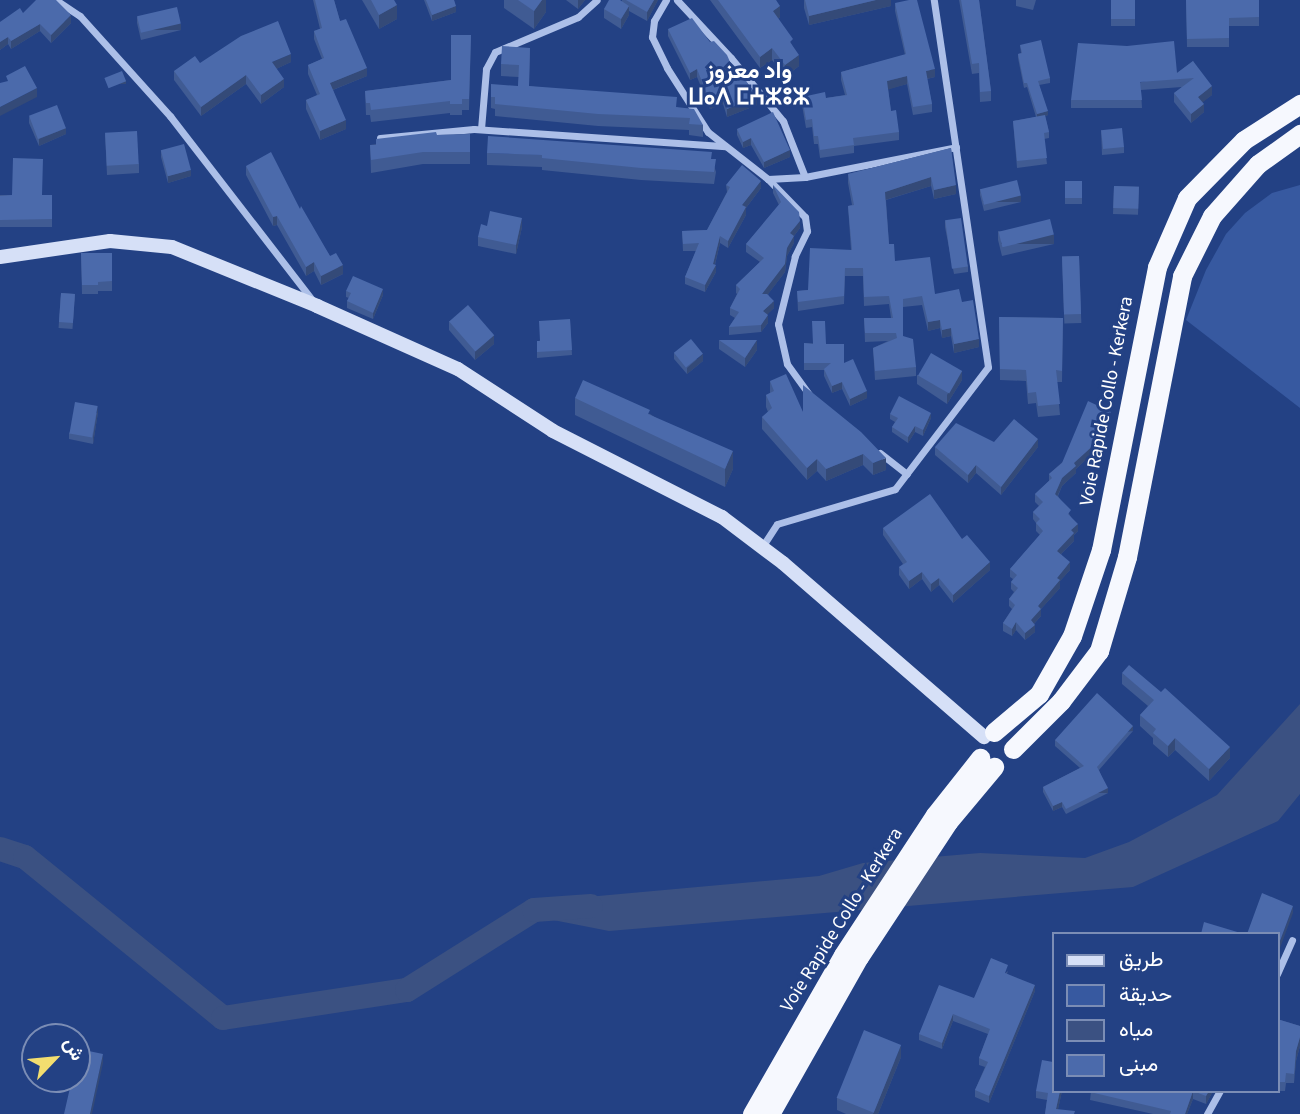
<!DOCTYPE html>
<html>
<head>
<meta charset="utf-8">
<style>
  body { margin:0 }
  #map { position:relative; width:1300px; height:1114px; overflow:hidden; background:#234184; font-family:"Source Sans 3",Vazirmatn,"Noto Sans Tifinagh",sans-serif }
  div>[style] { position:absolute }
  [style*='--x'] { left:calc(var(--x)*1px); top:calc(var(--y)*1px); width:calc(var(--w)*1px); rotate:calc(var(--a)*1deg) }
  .green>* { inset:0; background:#3759a0 }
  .water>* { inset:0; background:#3b5182 }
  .river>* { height:24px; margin:-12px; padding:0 12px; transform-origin:12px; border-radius:12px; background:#3b5182 }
  .minor>* { height:7px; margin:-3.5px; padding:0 3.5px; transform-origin:3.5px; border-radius:3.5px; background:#acbfe8 }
  .secondary>* { height:14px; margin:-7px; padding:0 7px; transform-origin:7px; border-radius:7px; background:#d6e0f7 }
  .trunk>* { height:19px; margin:-9.5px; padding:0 9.5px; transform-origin:9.5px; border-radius:9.5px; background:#f6f8fe }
  .wall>* { inset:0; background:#405b93; transform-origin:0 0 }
  .shaded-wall>* { inset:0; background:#344a78; transform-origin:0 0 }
  .building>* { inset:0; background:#4b6aab; transform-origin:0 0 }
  span { translate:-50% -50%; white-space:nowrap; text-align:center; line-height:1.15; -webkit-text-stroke:6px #234184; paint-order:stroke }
  .street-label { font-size:19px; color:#fff }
  .quarter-label { font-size:23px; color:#fff; font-weight:700 }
  .legend { position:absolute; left:1052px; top:932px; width:228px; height:161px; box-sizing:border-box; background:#234184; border:2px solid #7b8db5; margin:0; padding:9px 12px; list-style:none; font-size:21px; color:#fff }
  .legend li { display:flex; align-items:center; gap:14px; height:35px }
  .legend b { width:35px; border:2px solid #7b8db5 }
  .north { position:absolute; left:21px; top:1023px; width:70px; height:70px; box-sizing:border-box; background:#234184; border:2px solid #7b8db5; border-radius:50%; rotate:64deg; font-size:19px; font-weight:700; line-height:28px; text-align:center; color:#fff }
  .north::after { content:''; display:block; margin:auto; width:24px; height:32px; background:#f3de6f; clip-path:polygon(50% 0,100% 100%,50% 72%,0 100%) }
</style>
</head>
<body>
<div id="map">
  <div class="green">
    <i style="clip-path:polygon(1300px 185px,1300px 408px,1186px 320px,1206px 270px,1226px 234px,1245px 213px,1272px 193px)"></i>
  </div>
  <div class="water">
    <i style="clip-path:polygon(1300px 704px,1300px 794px,1278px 821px,1133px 887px,609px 931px,548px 919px,565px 899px,819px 876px,863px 863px,980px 853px,1085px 858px,1129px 842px,1217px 795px)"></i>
  </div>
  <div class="river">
    <i style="--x:0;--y:849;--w:26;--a:18"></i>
    <i style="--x:25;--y:857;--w:255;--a:39.1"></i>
    <i style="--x:223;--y:1018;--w:186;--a:-8.7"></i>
    <i style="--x:407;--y:990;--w:150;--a:-32.2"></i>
    <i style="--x:534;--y:910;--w:57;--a:-4"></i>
  </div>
  <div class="minor">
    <i style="--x:56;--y:0;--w:29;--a:34"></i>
    <i style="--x:80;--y:16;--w:135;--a:48"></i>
    <i style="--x:170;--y:116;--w:232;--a:52.3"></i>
    <i style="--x:666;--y:0;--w:24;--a:120"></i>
    <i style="--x:654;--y:21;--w:16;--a:97"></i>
    <i style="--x:652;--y:37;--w:34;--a:64"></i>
    <i style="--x:667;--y:68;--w:76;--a:57.4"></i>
    <i style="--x:708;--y:132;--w:76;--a:38.1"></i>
    <i style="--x:768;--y:179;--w:53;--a:45.8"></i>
    <i style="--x:805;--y:217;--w:14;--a:82"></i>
    <i style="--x:807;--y:231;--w:28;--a:116"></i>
    <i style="--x:795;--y:256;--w:70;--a:104"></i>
    <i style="--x:778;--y:324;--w:41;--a:77.3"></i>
    <i style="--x:787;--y:364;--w:37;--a:54"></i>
    <i style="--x:677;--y:0;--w:79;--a:47"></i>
    <i style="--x:731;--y:58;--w:82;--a:50.5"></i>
    <i style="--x:783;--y:121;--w:60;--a:68.6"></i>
    <i style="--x:481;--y:129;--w:60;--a:-85.2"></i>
    <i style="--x:486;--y:69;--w:19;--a:-62"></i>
    <i style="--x:495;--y:52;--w:90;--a:-22.9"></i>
    <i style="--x:578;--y:17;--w:25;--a:-42"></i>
    <i style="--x:380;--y:138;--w:94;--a:-5.5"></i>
    <i style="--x:474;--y:129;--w:252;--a:3.9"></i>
    <i style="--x:768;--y:179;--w:37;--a:-3"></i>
    <i style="--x:805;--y:177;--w:154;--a:-11.2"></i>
    <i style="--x:880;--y:453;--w:34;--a:38"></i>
    <i style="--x:762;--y:547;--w:27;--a:-57"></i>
    <i style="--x:777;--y:524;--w:123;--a:-16.5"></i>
    <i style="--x:895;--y:489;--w:153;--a:-52.7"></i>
    <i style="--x:988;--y:367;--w:371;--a:-98.4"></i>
    <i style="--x:1277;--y:974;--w:37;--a:-66"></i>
    <i style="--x:1207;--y:1114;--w:26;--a:-61"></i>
  </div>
  <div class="secondary">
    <i style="--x:0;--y:257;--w:111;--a:-8.3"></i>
    <i style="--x:110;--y:241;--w:62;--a:5.5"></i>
    <i style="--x:172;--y:247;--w:157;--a:22.1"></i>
    <i style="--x:317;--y:306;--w:154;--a:24.1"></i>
    <i style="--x:458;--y:369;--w:113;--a:33.1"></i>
    <i style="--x:553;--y:431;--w:190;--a:27"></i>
    <i style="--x:722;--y:517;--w:76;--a:37"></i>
    <i style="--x:783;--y:563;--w:266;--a:40.9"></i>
  </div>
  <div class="trunk">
    <i style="--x:994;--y:732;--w:59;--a:-40.2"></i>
    <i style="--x:1039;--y:694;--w:67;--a:-60.4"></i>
    <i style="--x:1072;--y:636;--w:91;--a:-71.4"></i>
    <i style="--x:1101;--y:550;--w:288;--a:-78.8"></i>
    <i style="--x:1157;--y:267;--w:75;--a:-66.5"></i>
    <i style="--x:1187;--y:198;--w:81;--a:-45.5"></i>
    <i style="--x:1244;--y:140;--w:67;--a:-32.7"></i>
    <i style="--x:1013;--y:749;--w:68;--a:-45"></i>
    <i style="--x:1061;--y:701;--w:63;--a:-52.8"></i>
    <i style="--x:1099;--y:651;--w:98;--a:-73.4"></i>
    <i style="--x:1127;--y:557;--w:286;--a:-78.9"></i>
    <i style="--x:1182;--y:276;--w:67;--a:-63.4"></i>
    <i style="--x:1212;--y:216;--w:69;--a:-48.5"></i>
    <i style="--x:1258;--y:164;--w:52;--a:-35.5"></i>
    <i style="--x:752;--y:1114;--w:183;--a:-60.2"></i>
    <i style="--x:843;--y:955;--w:168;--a:-56.7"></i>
    <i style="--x:935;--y:815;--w:73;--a:-51.7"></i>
    <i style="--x:770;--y:1114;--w:180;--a:-60.5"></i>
    <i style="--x:859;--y:957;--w:162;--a:-56.6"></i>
    <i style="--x:948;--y:822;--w:72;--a:-50.1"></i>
  </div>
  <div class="wall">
    <i style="clip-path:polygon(313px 0,334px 0,340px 21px,367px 76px,333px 90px,346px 129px,320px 140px,306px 109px,306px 100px,317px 95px,308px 74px,308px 65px,322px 59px,314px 39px,314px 31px,320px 29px)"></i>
    <i style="clip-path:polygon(362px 0,394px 0,397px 19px,379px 29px)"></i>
    <i style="clip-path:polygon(424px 0,454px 0,456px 12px,432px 21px)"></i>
    <i style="clip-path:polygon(504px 0,546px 0,546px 12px,534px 29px,504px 8px)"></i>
    <i style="clip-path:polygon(566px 0,585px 0,578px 9px)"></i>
    <i style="clip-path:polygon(622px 0,658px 0,647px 21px,629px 11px,629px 15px,621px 29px,604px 18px,604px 9px,622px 2px)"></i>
    <i style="clip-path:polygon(710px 0,776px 0,780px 17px,778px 19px,793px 47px,799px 66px,785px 77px,772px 60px,760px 68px)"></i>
    <i style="clip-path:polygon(804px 0,891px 0,891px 6px,809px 25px,804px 8px)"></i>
    <i style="clip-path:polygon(959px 0,979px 0,991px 91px,991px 101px,980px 102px,979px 73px,972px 74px)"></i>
    <i style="clip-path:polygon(1016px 0,1036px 0,1033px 10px,1016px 6px)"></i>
    <i style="left:1111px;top:0;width:24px;height:26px"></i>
    <i style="clip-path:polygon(1186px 0,1259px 0,1259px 26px,1229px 26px,1229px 47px,1187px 47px)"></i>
    <i style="clip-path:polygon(895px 3px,935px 77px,927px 79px,932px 104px,932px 112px,913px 115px,907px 84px,888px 89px,891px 111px,899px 132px,899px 140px,854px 146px,854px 153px,820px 158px,818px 144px,814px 144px,812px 127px,806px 128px,802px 105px,802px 97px,826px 98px,845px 95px,841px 80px,841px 72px,905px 55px,895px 11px)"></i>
    <i style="clip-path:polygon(23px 13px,71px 23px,51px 43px,40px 31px,11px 49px,8px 44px,0 50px,0 22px)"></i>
    <i style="clip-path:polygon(137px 17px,181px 30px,141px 40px,137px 23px)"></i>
    <i style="clip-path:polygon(668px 29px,710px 42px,734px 71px,757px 105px,727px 117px,723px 104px,710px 109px,697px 77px,690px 80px,668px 36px)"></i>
    <i style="clip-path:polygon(471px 35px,469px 110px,462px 110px,462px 115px,450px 115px,450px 113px,371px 122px,370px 115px,366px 115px,365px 91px,451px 80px)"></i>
    <i style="clip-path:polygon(1020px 45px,1050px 78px,1050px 83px,1039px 85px,1048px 115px,1045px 116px,1049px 132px,1049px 138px,1044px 139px,1047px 164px,1017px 168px,1013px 121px,1036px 117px,1027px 87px,1024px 88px,1018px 58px,1018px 54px,1021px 53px)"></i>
    <i style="clip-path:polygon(530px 48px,529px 86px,677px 107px,703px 125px,703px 137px,689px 135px,689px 130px,598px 126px,495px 116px,495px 109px,491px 108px,491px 97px,518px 86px,519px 77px,501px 76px,501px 64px)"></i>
    <i style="clip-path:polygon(1193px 61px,1212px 95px,1202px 102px,1204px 112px,1191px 123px,1174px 102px,1174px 93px,1182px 87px,1141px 90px,1142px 108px,1071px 108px,1071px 100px,1177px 73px)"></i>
    <i style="clip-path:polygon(291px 62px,276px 69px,284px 87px,261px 104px,246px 84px,201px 116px,174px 80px,174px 71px,200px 63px)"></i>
    <i style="clip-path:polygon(29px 117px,66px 134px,39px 146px,29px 123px)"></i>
    <i style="clip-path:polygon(737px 129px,790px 157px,764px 168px,751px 145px,743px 148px,737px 135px)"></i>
    <i style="clip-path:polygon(1101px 130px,1124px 147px,1124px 153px,1102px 155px)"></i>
    <i style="clip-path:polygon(105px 133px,139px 164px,139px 173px,107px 175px)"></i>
    <i style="clip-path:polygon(470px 134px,470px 164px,423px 164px,371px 173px,370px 145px,437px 135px)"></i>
    <i style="clip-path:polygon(951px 148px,956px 194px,934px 199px,931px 186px,886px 200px,889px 244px,895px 261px,935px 294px,962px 302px,979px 347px,954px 353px,951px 336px,942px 338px,940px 328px,928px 331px,922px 305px,903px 307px,903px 336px,916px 367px,916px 376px,875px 380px,873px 348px,888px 341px,865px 342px,864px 318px,891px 318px,889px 304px,864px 306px,863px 276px,845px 276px,844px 304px,798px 311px,797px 291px,808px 290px,851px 250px,848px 206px,852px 205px,848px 183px,848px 174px)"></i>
    <i style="clip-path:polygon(161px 150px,191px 176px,168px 183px,161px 157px)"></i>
    <i style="clip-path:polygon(487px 153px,712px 159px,716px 172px,714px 184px,641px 180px,542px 170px,542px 167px,487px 165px)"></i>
    <i style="clip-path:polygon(246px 166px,300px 209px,330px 256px,343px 274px,321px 285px,314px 271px,306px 276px,277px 225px,273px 226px,246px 175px)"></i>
    <i style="left:1065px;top:181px;width:17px;height:23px"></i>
    <i style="clip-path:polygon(726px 185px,761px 188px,746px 208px,746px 215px,728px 248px,720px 243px,715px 265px,716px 272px,705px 292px,685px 284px,685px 277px,696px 251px,683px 251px,682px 231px,707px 230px,727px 192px)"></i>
    <i style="clip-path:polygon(773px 185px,800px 228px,794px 236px,794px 243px,787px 256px,785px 272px,768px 294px,774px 308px,767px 314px,768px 323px,761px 332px,729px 335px,729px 327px,735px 318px,730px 315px,730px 308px,737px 294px,736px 293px,736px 285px,760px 262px,746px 252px,746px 244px,779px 205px,773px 193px)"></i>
    <i style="left:1114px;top:186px;width:25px;height:28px;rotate:2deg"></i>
    <i style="clip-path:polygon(980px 189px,1021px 202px,984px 211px,980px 195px)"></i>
    <i style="left:52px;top:195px;width:32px;height:52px;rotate:90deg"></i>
    <i style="clip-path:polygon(945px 220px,968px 266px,968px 272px,954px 274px,945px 227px)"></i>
    <i style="clip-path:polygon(487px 226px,522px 227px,516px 254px,478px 246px,478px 237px)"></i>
    <i style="clip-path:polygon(998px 231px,1054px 244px,1002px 256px,998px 240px)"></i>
    <i style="clip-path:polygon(81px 253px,112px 253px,112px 291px,98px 291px,98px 294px,82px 294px)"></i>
    <i style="left:1079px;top:256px;width:67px;height:17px;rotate:88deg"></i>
    <i style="clip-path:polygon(346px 291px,383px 295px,373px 319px,347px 308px,347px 301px,349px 298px,346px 297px)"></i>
    <i style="left:61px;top:293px;width:14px;height:35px;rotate:4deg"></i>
    <i style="clip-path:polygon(999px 317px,1063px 318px,1062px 382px,1057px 382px,1060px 415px,1038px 417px,1036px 403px,1028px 404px,1026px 381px,1000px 380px)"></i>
    <i style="clip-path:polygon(570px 319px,572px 355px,537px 358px,537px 341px,539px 341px)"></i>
    <i style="clip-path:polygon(449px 321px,494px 344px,475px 360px,449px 330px)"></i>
    <i style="clip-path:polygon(719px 340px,757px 350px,745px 367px,719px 349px)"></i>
    <i style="clip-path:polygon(804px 343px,826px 344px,844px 363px,867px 398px,850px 406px,842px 389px,832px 393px,824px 376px,824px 370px,804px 370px)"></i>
    <i style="clip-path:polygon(674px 353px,703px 361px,687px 374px,674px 359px)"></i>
    <i style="clip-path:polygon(917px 375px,962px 380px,947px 404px,917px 384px)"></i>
    <i style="clip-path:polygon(770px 381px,803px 412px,886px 470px,873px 475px,863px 465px,826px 481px,817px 471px,807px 480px,762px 429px,762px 417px,768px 412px,766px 407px,766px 395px,770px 393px)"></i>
    <i style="clip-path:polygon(575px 398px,650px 414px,733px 469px,725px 487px,575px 415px)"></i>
    <i style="clip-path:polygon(98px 412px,93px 444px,69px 439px,69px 433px)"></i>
    <i style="clip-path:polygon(890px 414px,931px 418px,923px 436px,915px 432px,908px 443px,892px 432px,892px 427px,895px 422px,890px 419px)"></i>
    <i style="clip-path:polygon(1111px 419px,1096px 450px,1076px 469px,1076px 473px,1062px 486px,1058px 496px,1071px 517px,1078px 531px,1074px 535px,1074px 541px,1061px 554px,1070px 570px,1060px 581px,1060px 588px,1041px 609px,1041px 616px,1034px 624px,1035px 632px,1025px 640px,1016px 630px,1012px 636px,1003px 631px,1003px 623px,1012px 609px,1009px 606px,1009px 599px,1014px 592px,1011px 589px,1011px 582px,1013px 579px,1010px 577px,1010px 569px,1040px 535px,1036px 531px,1036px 523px,1033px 519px,1033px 512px,1039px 506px,1035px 502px,1035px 494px,1049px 481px,1049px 474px)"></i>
    <i style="clip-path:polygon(994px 442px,1038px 447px,1001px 495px,976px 473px,968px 483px,935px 455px,935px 447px)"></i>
    <i style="clip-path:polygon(883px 528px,962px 539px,990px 570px,953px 603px,939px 585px,931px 592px,922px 579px,909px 589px,899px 575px,899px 567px,903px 564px,883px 535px)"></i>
    <i style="clip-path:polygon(1122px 673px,1230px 758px,1209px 781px,1175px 750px,1168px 757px,1153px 744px,1153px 738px,1140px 726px,1140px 715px,1148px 706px,1122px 684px)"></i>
    <i style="clip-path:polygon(1133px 731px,1099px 770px,1108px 793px,1066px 814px,1062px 807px,1053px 811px,1043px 792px,1043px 787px,1080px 768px,1055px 746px,1055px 740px)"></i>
    <i style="clip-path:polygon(1008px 971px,1007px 974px,1035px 991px,989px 1103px,975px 1097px,975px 1090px,985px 1067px,979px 1065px,979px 1058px,988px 1034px,953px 1021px,942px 1049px,919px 1040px,919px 1034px,974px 998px)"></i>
    <i style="clip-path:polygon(1277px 1019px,1300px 1026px,1300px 1046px,1296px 1061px,1294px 1083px,1286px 1083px,1285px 1091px,1277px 1091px)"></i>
    <i style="clip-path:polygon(901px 1057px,878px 1114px,846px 1114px,837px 1110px,837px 1098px)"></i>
    <i style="clip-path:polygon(1036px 1091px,1062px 1091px,1058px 1109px,1045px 1114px,1047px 1100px,1036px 1098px)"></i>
    <i style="clip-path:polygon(1091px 1091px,1213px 1091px,1206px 1104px,1193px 1099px,1187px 1114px,1153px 1114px,1090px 1100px)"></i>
  </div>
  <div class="shaded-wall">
    <i style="clip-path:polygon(542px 0,546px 0,546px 12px,534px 29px,534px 11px)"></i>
    <i style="clip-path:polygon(578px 0,585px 0,578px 9px)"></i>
    <i style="clip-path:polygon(654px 0,658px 0,647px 21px,647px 12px)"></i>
    <i style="clip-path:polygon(876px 0,891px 0,891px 6px,809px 25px,809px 16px)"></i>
    <i style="clip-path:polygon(397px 5px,397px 19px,379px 29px,379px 15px)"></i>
    <i style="clip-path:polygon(456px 6px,456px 12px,432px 21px,432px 15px)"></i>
    <i style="clip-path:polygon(629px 6px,629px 15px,621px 29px,621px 19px)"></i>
    <i style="clip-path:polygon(780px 6px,780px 17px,773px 23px,773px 11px)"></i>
    <i style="clip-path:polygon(71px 15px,71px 23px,51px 43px,51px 35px)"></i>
    <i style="clip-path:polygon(40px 24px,40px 31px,11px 49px,11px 41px)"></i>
    <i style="left:181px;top:24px;width:6px;height:41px;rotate:90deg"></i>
    <i style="clip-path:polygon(8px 37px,8px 44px,0 50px,0 42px)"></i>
    <i style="clip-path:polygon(772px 48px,772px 60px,760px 68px,760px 57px)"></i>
    <i style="clip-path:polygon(291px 54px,291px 62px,272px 71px,272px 62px)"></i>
    <i style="clip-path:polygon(799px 55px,799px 66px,785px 77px,785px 65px)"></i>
    <i style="clip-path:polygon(367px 68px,367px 76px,330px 91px,330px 83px)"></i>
    <i style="clip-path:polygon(697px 69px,697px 77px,690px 80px,690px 73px)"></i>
    <i style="clip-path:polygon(935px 69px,935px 77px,926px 79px,926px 71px)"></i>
    <i style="clip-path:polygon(246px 75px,246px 84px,201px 116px,201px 107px)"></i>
    <i style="clip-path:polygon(907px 76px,907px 84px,887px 90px,887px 81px)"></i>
    <i style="clip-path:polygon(284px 79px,284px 87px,261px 104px,261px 95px)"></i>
    <i style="left:126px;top:81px;width:3px;height:19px;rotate:90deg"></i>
    <i style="clip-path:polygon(1212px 86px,1212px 95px,1198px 106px,1198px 97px)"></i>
    <i style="clip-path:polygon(37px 88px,37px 97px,0 116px,0 107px)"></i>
    <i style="clip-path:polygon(723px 97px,723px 104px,710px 109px,710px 102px)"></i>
    <i style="clip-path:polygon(757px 97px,757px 105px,727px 117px,727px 109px)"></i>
    <i style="clip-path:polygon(1204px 104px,1204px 112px,1191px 123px,1191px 114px)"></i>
    <i style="clip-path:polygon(1048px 111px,1048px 115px,1037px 119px,1037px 114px)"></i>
    <i style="clip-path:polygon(346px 120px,346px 129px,320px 140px,320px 131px)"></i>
    <i style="clip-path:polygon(66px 128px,66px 134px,39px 146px,39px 139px)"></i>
    <i style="clip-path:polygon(751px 138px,751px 145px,743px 148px,743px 142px)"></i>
    <i style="clip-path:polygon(790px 150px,790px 157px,764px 168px,764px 162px)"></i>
    <i style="clip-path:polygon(191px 170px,191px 176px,168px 183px,168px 176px)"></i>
    <i style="clip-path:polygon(931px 177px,931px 186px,885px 200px,885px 192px)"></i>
    <i style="clip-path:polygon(761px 181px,761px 188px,746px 208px,746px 215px,728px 248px,728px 241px,742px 205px)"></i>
    <i style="clip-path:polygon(956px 185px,956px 194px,934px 199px,934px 190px)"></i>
    <i style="left:1021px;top:196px;width:6px;height:38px;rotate:90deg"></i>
    <i style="clip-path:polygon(277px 216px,277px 225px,273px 226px,273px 217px)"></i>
    <i style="clip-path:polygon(522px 218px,522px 227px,516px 254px,516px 245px)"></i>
    <i style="clip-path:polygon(800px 221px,800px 228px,794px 236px,794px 243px,787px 256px,785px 272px,762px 302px,762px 294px,787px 248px,790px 233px)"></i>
    <i style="left:1054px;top:235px;width:9px;height:53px;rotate:90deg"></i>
    <i style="clip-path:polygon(720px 236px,720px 243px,714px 268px,716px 265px,716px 272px,705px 292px,705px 285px,713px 264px)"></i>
    <i style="clip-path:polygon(314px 262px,314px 271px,306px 276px,306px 267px)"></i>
    <i style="clip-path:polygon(343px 265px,343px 274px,321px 285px,321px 276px)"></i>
    <i style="clip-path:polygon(383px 289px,383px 295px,373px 319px,373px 313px)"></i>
    <i style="clip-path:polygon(774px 301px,774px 308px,763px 319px,763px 311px)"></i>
    <i style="clip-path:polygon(768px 315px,768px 323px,761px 332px,761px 325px)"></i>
    <i style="clip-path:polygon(940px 320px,940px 328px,928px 331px,928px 322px)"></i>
    <i style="clip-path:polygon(951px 328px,951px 336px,942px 338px,942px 330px)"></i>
    <i style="clip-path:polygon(494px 335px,494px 344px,475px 360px,475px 351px)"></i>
    <i style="clip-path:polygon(979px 339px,979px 347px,954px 353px,954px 344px)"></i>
    <i style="clip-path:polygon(757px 340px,757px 350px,745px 367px,745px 358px)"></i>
    <i style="clip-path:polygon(703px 354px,703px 361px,687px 374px,687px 368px)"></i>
    <i style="clip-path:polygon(962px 371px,962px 380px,947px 404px,947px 395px)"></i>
    <i style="clip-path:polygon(842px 382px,842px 389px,832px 393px,832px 386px)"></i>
    <i style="clip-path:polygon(867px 391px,867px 398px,850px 406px,850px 399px)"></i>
    <i style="clip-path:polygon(98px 406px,98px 412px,93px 444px,93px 437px)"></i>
    <i style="clip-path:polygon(1111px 412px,1111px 419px,1096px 450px,1076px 469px,1076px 473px,1062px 486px,1055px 501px,1055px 494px,1062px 478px)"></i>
    <i style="clip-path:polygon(931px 413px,931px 418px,923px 436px,923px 430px)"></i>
    <i style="clip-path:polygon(915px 426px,915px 432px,908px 443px,908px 437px)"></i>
    <i style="clip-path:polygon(1038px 439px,1038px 447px,1001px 495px,1001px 487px)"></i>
    <i style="clip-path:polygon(733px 451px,733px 469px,725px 487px,725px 469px)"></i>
    <i style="clip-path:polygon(863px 454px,863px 465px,826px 481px,826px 469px)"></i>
    <i style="clip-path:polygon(886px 458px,886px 470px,873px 475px,873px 463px)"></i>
    <i style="clip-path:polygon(817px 459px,817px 471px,807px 480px,807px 468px)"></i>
    <i style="clip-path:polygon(976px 465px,976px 473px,968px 483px,968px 475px)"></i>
    <i style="clip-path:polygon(1078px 524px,1078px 531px,1074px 535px,1074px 541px,1057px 558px,1057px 551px,1071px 530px)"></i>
    <i style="clip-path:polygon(990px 562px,990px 570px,953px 603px,953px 595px)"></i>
    <i style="clip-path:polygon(1070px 562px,1070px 570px,1060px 581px,1060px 588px,1041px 609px,1041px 616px,1031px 627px,1031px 620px,1038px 606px,1057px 578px)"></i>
    <i style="clip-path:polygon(922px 572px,922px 579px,909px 589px,909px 581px)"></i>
    <i style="clip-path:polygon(939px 578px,939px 585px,931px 592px,931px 584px)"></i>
    <i style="clip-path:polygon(1016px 622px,1016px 630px,1012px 636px,1012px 629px)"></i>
    <i style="clip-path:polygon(1035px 625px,1035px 632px,1025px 640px,1025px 633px)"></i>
    <i style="left:1133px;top:726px;width:5px;height:55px;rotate:90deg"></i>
    <i style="clip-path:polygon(1175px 738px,1175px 750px,1168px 757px,1168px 746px)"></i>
    <i style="clip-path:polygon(1230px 747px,1230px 758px,1209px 781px,1209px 769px)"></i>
    <i style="left:1108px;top:788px;width:5px;height:47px;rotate:90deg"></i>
    <i style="clip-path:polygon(1062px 802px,1062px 807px,1053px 811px,1053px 806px)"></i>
    <i style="clip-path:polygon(1293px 906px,1293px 913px,1277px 956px,1277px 949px)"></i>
    <i style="clip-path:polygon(1035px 985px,1035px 991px,989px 1103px,989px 1096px)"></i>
    <i style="clip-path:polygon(953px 1014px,953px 1021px,942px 1049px,942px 1043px)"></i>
    <i style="clip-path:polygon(1300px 1037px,1300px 1046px,1296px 1061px,1294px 1083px,1296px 1051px)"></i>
    <i style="clip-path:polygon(901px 1045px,901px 1057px,878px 1114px,873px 1114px)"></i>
    <i style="clip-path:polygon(103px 1054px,103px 1063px,92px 1114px,90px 1114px)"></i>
    <i style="clip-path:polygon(1060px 1091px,1062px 1091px,1057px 1114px,1056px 1109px)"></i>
    <i style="clip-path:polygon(1193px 1091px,1193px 1099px,1187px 1114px,1185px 1114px)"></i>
    <i style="clip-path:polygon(1209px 1091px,1213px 1091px,1206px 1104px,1206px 1096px)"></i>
  </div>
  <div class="building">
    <i style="clip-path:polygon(36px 0,56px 0,71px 15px,51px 35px,40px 24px,11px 41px,8px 37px,0 42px,0 22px,20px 8px,23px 13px)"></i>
    <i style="clip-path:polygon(315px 0,334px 0,340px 21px,346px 19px,367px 68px,330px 83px,346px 120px,320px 131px,306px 100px,320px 94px,308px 65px,324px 58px,314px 31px,322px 28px)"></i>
    <i style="clip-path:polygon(371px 0,394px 0,397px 5px,379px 15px)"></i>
    <i style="clip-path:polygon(426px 0,454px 0,456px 6px,432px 15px)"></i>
    <i style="clip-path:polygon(518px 0,542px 0,534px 11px)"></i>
    <i style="clip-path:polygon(609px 0,620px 0,629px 6px,621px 19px,604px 9px)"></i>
    <i style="clip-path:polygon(626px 0,654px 0,647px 12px)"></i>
    <i style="clip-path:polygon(718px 0,776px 0,780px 6px,773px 11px,793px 39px,790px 42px,799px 55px,785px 65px,772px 48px,760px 57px)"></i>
    <i style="clip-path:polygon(805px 0,876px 0,809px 16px)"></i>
    <i style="clip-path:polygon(909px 0,917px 0,935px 69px,926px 71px,932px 104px,913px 107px,907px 76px,887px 81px,891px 111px,896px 110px,899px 132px,853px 138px,854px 145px,820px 150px,818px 136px,814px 136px,812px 119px,806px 120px,802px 97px,825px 92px,826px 98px,847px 95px,841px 72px,906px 54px,895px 3px)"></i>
    <i style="clip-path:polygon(961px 0,979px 0,991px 91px,980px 92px,979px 63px,972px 64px)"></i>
    <i style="left:1111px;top:0;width:24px;height:19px"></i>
    <i style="clip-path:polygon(1186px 0,1259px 0,1259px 17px,1229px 18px,1229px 38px,1187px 39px)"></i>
    <i style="left:177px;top:7px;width:17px;height:41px;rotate:77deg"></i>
    <i style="clip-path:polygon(692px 18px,710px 42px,714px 41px,727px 55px,734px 71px,738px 69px,757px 97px,727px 109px,723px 97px,710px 102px,697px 69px,690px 73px,668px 29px)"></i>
    <i style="clip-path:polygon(278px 21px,291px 54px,272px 62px,284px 79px,261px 95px,246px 75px,201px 107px,174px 71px,195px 56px,200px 63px,241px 36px)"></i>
    <i style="clip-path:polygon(451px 35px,471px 35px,469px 99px,462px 99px,462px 104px,450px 104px,450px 101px,371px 110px,370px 103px,366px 103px,365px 91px,451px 80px)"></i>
    <i style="clip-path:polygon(1041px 40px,1050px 78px,1038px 81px,1048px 111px,1037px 114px,1027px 83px,1024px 83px,1018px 54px,1022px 53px,1020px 45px)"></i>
    <i style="clip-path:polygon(1174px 41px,1177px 73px,1193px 61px,1212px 86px,1198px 97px,1204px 104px,1191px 114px,1174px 93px,1194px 78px,1140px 82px,1142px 100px,1071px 100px,1078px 43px,1127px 46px)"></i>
    <i style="clip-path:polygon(502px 46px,530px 48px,529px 86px,677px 97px,676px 107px,694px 109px,703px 125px,689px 124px,690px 118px,598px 114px,495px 104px,495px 97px,491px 97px,491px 84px,518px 86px,519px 65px,501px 64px)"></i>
    <i style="clip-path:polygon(25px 66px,37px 88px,0 107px,0 83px,8px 81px,6px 76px)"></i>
    <i style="left:122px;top:71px;width:11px;height:19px;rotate:68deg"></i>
    <i style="left:57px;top:105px;width:25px;height:30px;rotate:69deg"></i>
    <i style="clip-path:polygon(773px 112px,790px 150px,764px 162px,751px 138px,743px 142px,737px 129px)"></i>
    <i style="clip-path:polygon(1045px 115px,1049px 132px,1044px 133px,1047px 158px,1017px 161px,1013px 121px)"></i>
    <i style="left:1122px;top:128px;width:19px;height:21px;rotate:84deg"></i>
    <i style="left:137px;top:131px;width:33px;height:32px;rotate:87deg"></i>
    <i style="clip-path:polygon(436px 132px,437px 135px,470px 134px,470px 152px,423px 152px,371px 160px,370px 145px,376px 145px,376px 139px)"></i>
    <i style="clip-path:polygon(488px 136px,712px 152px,711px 159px,716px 159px,714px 172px,641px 168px,542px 158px,542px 155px,487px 153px)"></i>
    <i style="left:184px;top:144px;width:27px;height:24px;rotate:75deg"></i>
    <i style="clip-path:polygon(951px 148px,956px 185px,934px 190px,931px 177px,885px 192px,889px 244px,894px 244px,895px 261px,930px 257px,935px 294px,959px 289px,962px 302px,973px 300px,979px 339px,954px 344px,951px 328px,942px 330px,940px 320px,928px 322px,922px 296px,903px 299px,903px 336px,913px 339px,916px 367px,875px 371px,873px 348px,897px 338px,896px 333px,865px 333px,864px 318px,893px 318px,889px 296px,864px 297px,863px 268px,845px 268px,844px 296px,798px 302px,797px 291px,808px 290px,810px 248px,852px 250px,848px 206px,854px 205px,848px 174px)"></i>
    <i style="clip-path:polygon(271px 152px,300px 209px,301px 206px,330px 256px,336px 253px,343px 265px,321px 276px,314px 262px,306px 267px,277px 216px,273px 217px,246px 166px)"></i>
    <i style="clip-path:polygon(13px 158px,43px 159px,42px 195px,52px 195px,52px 219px,0 220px,0 196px,12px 195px)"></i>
    <i style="clip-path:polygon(742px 165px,761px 181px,742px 205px,746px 207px,728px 241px,720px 236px,713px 264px,716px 265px,705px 285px,685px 277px,699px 243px,683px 244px,682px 231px,707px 230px,730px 187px,726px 185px)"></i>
    <i style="left:1017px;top:180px;width:16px;height:38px;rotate:76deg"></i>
    <i style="left:1065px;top:181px;width:17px;height:17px"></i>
    <i style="clip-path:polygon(773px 185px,799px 212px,800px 221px,790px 233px,794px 236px,787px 248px,785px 264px,762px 294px,767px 294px,774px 301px,763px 311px,768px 315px,761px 325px,729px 327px,739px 312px,730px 308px,740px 289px,736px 285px,764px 258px,746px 244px,781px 202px)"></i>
    <i style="left:1114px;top:186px;width:25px;height:22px;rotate:2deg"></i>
    <i style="clip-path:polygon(490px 211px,522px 218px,516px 245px,478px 237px,481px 224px,487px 226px)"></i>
    <i style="left:961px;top:218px;width:49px;height:16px;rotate:82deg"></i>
    <i style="left:1050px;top:219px;width:16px;height:53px;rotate:76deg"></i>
    <i style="clip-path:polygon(81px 253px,112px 253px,112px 281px,98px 282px,98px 285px,82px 285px)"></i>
    <i style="left:1079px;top:256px;width:58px;height:17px;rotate:88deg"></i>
    <i style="clip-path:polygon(353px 276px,383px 289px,373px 313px,347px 301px,351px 293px,346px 291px)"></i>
    <i style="left:61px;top:293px;width:14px;height:29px;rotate:4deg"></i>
    <i style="left:468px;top:305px;width:40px;height:25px;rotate:49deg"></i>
    <i style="clip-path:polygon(999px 317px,1063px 318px,1062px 371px,1056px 370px,1060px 404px,1038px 406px,1036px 392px,1028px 393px,1026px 370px,1000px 369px)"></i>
    <i style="clip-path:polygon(570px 319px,572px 350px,537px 352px,537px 341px,540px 341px,539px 321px)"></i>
    <i style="clip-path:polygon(812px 321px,825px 321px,826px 344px,844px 344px,844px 363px,853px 359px,867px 391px,850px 399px,842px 382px,832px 386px,824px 369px,831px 363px,804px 363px,804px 343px,813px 344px)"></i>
    <i style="left:691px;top:339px;width:19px;height:22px;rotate:51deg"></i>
    <i style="clip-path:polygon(719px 340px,757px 340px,745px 358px)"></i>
    <i style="left:931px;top:353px;width:36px;height:26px;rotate:30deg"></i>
    <i style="clip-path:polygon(786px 374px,803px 412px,803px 385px,861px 432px,886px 458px,873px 463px,863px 454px,826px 469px,817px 459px,807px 468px,762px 417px,772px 408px,766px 395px,774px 391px,770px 381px)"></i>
    <i style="clip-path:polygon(583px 380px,650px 410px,648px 414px,733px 451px,725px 469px,575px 398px)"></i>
    <i style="clip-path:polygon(899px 396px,931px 413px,923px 430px,915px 426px,908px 437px,892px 427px,898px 418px,890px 414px)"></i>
    <i style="clip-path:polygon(1088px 401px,1111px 412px,1096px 443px,1074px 463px,1076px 466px,1062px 478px,1055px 494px,1071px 510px,1068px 514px,1078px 524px,1071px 530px,1074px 533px,1057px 551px,1070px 562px,1057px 578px,1060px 580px,1038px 606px,1041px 609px,1031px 620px,1035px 625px,1025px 633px,1016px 622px,1012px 629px,1003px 623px,1015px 605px,1009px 599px,1018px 588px,1011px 582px,1017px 575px,1010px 569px,1043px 531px,1036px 523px,1040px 519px,1033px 512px,1043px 502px,1035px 494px,1052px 478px,1049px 474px,1062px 463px)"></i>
    <i style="left:75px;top:402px;width:23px;height:32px;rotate:10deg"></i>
    <i style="clip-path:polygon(1014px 419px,1038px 439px,1001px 487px,976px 465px,968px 475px,935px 447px,956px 423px,994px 442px)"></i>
    <i style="clip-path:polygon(930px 494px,962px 539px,967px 535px,990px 562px,953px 595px,939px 578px,931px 584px,922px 572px,909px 581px,899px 567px,907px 562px,883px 528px)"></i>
    <i style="clip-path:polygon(1129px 665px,1161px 692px,1165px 688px,1230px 747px,1209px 769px,1175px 738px,1168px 746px,1153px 733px,1156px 729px,1140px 715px,1154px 700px,1122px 673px)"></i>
    <i style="clip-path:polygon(1097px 693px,1133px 726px,1097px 767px,1108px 788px,1066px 809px,1062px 802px,1053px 806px,1043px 787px,1084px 766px,1055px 740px)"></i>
    <i style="clip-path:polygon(1262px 893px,1293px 906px,1277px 949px,1277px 934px,1247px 934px)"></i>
    <i style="clip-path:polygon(1204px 922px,1244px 934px,1201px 934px)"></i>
    <i style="clip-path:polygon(991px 958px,1008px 965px,1005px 973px,1035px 985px,989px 1096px,975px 1090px,988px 1062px,979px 1058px,990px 1029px,953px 1014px,942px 1043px,919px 1034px,939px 985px,974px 998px)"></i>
    <i style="clip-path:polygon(1277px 1019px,1300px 1026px,1300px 1037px,1296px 1051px,1294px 1074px,1286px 1073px,1285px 1082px,1277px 1082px)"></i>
    <i style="left:864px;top:1030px;width:40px;height:73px;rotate:22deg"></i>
    <i style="clip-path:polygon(79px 1049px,103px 1054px,90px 1114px,64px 1114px,72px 1079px,77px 1079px,77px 1058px)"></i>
    <i style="clip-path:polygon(1042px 1060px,1053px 1062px,1053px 1091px,1060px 1091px,1056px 1109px,1075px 1111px,1074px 1114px,1045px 1114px,1048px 1093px,1036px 1091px)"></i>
    <i style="clip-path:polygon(1091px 1091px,1209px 1091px,1206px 1096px,1193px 1091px,1185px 1114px,1170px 1114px,1171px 1111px,1090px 1092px)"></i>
  </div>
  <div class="street-label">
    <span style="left:1107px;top:401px;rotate:-79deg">Voie Rapide Collo - Kerkera</span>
    <span style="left:842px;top:920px;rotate:-58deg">Voie Rapide Collo - Kerkera</span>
  </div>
  <div class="quarter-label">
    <span style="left:749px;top:84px">واد معزوز<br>ⵡⴰⴷ ⵎⵄⵣⵓⵣ</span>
  </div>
  <ul class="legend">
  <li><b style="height:9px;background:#d6e0f7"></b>طريق</li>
  <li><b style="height:19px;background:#3759a0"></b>حديقة</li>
  <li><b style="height:19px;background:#3b5182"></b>مياه</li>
  <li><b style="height:19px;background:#4b6aab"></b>مبنى</li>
  </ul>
  <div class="north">ش</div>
</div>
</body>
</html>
